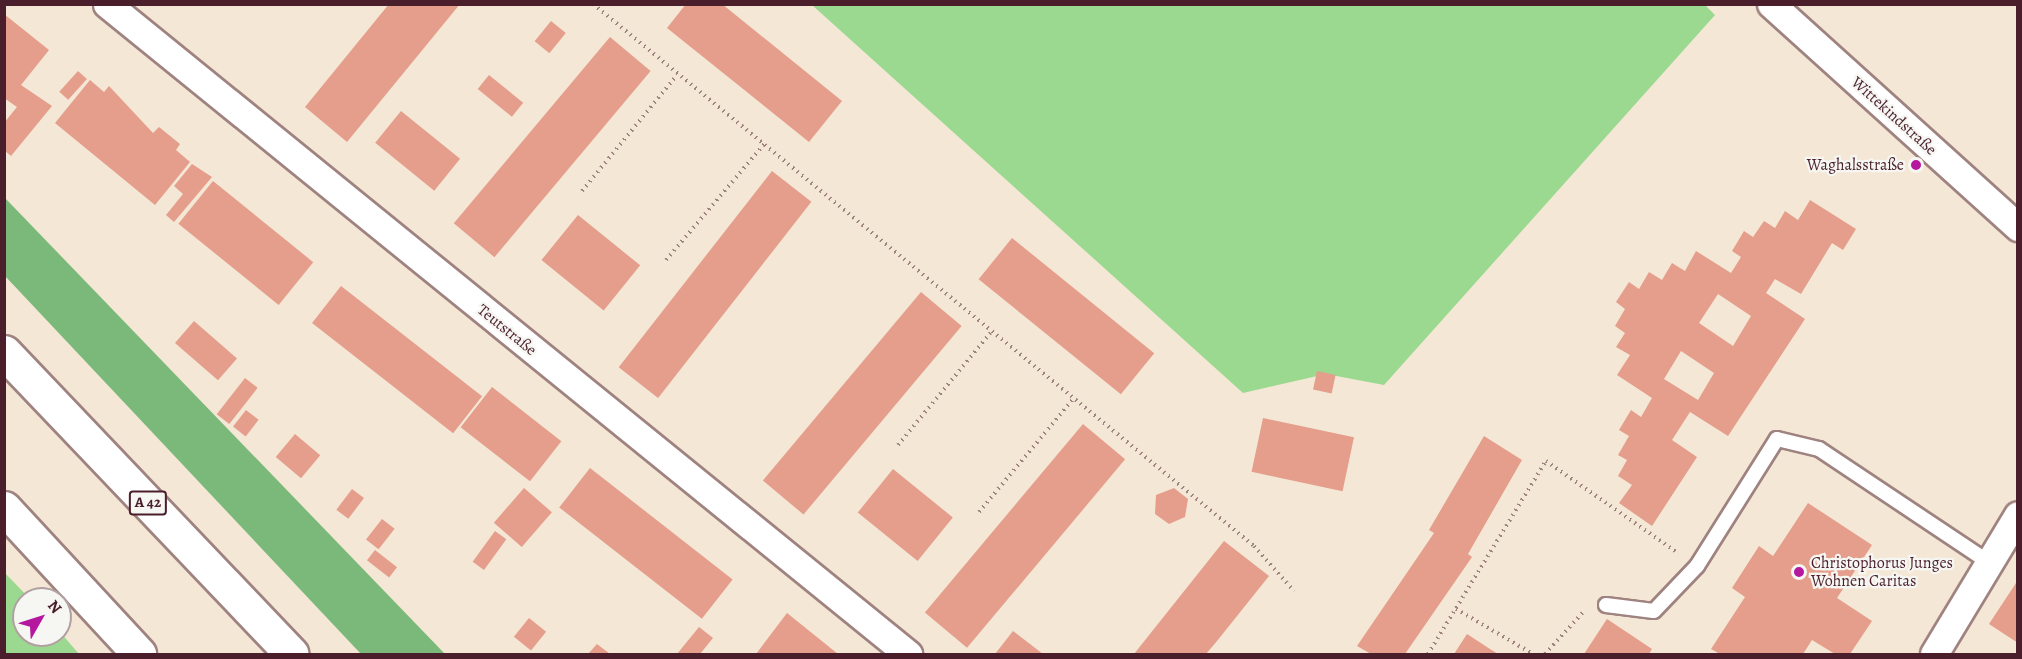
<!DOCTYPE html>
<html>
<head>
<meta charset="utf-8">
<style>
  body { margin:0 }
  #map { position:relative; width:2022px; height:659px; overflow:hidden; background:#f4e7d5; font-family:Alegreya,serif }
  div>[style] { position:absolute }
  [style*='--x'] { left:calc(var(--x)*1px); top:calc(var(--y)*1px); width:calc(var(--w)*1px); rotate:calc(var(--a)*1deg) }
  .green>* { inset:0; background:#9ad98f }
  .forest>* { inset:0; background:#7bb97a }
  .building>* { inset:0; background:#e49e8b; transform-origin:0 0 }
  .path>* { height:4px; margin-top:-2px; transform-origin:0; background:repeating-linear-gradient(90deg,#9f8380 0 1.5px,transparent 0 6px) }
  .roads { filter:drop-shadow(2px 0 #9f8380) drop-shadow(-2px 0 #9f8380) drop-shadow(0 2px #9f8380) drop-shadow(0 -2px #9f8380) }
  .lane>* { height:14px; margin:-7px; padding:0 7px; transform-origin:7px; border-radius:7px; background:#fff }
  .street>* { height:27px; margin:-13.5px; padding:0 13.5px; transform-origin:13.5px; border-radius:13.5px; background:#fff }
  .highway>* { height:33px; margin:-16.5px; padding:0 16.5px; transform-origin:16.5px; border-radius:16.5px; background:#fff }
  .dots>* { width:16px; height:16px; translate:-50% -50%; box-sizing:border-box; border:3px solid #f6f6f2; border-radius:50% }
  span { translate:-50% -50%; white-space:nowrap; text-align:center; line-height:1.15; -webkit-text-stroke:4.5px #f6f6f2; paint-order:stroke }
  .shield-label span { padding:2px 4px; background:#f6f6f2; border:2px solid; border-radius:4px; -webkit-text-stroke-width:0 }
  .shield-label { font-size:15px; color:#4a1f2b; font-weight:700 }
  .street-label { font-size:16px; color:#4a1f2b }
  .poi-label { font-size:16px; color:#4a1f2b }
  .right { translate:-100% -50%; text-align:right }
  .left { translate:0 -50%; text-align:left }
  .frame { position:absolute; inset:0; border:6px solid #4a1f2b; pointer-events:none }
  .north { position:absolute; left:12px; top:587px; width:60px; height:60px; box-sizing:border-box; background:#f6f6f2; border:2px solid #b1a0a2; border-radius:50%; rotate:51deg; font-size:16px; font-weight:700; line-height:24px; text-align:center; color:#4a1f2b }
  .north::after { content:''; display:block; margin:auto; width:21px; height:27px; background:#b5179e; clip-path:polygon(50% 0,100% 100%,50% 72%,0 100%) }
</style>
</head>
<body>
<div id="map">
  <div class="green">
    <i style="clip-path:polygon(1704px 4px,1715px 15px,1384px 385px,1326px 374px,1243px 393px,812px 5px)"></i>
    <i style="clip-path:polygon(4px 572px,30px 599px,24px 599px,24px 635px,60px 632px,79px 654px,5px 654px)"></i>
  </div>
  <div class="forest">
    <i style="clip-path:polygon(4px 198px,5px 198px,445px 654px,361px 654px,5px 276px)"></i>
  </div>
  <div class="building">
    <i style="clip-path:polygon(389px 4px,460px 4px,347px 142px,305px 107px)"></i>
    <i style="clip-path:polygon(686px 4px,722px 4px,842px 101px,809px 142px,667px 28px)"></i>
    <i style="clip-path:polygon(4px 14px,49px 50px,21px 85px,52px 106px,11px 156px,4px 150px,4px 123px,17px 107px,4px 98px)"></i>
    <i style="left:551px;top:21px;width:19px;height:26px;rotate:39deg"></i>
    <i style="left:610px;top:37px;width:53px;height:243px;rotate:40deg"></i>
    <i style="left:78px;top:71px;width:12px;height:28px;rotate:42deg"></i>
    <i style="left:489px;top:75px;width:44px;height:18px;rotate:39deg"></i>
    <i style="clip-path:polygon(90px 80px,104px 92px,109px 86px,153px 133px,159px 127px,180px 144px,176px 150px,190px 162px,155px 205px,55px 123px)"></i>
    <i style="left:401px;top:111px;width:76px;height:41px;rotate:39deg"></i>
    <i style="clip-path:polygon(192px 164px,212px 177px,174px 222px,166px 215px,183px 194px,174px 186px)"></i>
    <i style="left:772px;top:171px;width:50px;height:249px;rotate:38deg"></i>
    <i style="left:213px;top:181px;width:129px;height:55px;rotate:39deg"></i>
    <i style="clip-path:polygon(evenodd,1810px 200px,1856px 229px,1843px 250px,1832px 243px,1801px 294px,1775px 279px,1766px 293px,1805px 319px,1728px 436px,1690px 412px,1672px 440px,1697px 457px,1652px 526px,1619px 503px,1632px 485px,1618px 476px,1627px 460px,1618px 455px,1629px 436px,1619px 430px,1631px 410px,1641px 417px,1652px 398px,1617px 375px,1630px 355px,1616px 347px,1625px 333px,1615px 326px,1625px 309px,1616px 302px,1629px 282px,1639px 289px,1649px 272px,1662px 280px,1672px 263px,1685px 271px,1696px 251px,1731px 273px,1741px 257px,1732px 251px,1744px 231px,1753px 237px,1764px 221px,1775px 228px,1785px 211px,1798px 220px,1810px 200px,1718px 294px,1751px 316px,1733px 346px,1699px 323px,1718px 294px,1810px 200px,1681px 351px,1714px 373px,1698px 400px,1664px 379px,1681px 351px)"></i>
    <i style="left:578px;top:215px;width:80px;height:58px;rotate:39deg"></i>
    <i style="left:1012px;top:238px;width:183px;height:53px;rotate:39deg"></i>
    <i style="left:341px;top:286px;width:179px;height:47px;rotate:38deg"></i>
    <i style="left:921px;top:292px;width:53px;height:246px;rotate:40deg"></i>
    <i style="left:194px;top:321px;width:57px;height:29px;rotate:41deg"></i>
    <i style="left:1317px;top:371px;width:19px;height:19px;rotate:12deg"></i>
    <i style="left:245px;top:378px;width:16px;height:46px;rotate:38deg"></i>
    <i style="left:492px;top:387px;width:88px;height:51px;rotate:38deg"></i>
    <i style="left:246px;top:410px;width:16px;height:21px;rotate:38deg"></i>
    <i style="left:1263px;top:418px;width:93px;height:55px;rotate:12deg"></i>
    <i style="left:1083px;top:424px;width:55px;height:246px;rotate:40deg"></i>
    <i style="left:295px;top:434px;width:33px;height:30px;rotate:40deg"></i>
    <i style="clip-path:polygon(1484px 436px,1522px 460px,1468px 554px,1472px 557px,1405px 654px,1371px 654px,1357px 646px,1434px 533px,1429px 530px)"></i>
    <i style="left:590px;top:468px;width:181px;height:50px;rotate:38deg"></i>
    <i style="left:893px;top:469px;width:77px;height:56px;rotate:39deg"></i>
    <i style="left:524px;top:488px;width:37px;height:46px;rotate:41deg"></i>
    <i style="clip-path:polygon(1174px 488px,1188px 499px,1185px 517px,1169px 524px,1155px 514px,1156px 495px)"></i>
    <i style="left:352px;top:489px;width:15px;height:26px;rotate:37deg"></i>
    <i style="clip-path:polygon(1808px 503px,1872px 545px,1837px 598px,1872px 621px,1850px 654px,1835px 654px,1812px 640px,1803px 654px,1720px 654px,1711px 649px,1745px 597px,1732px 588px,1759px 546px,1773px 556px)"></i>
    <i style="left:382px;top:519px;width:16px;height:26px;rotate:38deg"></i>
    <i style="left:495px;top:531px;width:14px;height:38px;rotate:36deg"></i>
    <i style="clip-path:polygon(1224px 541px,1269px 576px,1217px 641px,1206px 654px,1134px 654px)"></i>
    <i style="left:375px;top:550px;width:28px;height:13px;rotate:38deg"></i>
    <i style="clip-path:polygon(2018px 580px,2018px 643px,1989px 624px)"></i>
    <i style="clip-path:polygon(787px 613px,838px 654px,756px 654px)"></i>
    <i style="left:529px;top:618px;width:22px;height:24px;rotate:39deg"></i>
    <i style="clip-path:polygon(1607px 619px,1652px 649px,1649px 654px,1584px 654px)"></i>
    <i style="clip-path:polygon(699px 627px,713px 638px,700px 654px,677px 654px)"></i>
    <i style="clip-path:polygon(1013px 631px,1043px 654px,995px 654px)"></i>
    <i style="clip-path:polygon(1467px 634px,1490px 649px,1498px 654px,1454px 654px)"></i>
    <i style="clip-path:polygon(597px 644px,610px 654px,588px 654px)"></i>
  </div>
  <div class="path">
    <i style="--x:593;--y:4;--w:855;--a:39.35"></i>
    <i style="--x:1254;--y:546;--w:60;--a:48.4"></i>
    <i style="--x:582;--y:191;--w:150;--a:-50.7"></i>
    <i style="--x:666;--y:260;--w:155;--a:-49.7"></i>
    <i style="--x:898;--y:445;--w:148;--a:-50.5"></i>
    <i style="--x:979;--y:512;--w:147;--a:-50.2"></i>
    <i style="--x:1456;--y:609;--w:89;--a:30.3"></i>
    <i style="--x:1428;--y:654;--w:226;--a:-58.6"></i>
    <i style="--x:1546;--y:461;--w:161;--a:34.9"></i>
    <i style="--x:1545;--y:654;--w:58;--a:-47.8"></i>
  </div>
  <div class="roads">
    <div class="lane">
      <i style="--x:1606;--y:605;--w:48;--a:7.1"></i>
      <i style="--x:1654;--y:611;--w:62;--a:-46.3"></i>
      <i style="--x:1697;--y:566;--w:150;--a:-57.8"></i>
      <i style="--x:1777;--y:439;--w:43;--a:13.4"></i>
      <i style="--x:1819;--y:449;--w:202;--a:33.7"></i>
    </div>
    <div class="street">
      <i style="--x:107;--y:4;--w:1032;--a:39.06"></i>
      <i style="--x:1771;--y:4;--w:333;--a:42.1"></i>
      <i style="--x:1934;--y:654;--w:162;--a:-58.9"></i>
    </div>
    <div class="highway">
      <i style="--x:4;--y:352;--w:417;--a:46.4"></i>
      <i style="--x:4;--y:508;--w:199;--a:47.2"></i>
    </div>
  </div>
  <div class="dots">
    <i style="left:1916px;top:165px;background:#b5179e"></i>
    <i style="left:1799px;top:572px;background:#b5179e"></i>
  </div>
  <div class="shield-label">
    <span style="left:148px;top:503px">A 42</span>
  </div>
  <div class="street-label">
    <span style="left:1894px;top:116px;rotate:42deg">Wittekindstraße</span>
    <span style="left:507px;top:330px;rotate:39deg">Teutstraße</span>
  </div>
  <div class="poi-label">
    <span class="right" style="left:1904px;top:165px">Waghalsstraße</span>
    <span class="left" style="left:1811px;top:572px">Christophorus Junges<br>Wohnen Caritas</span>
  </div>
  <div class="frame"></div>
  <div class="north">N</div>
</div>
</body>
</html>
